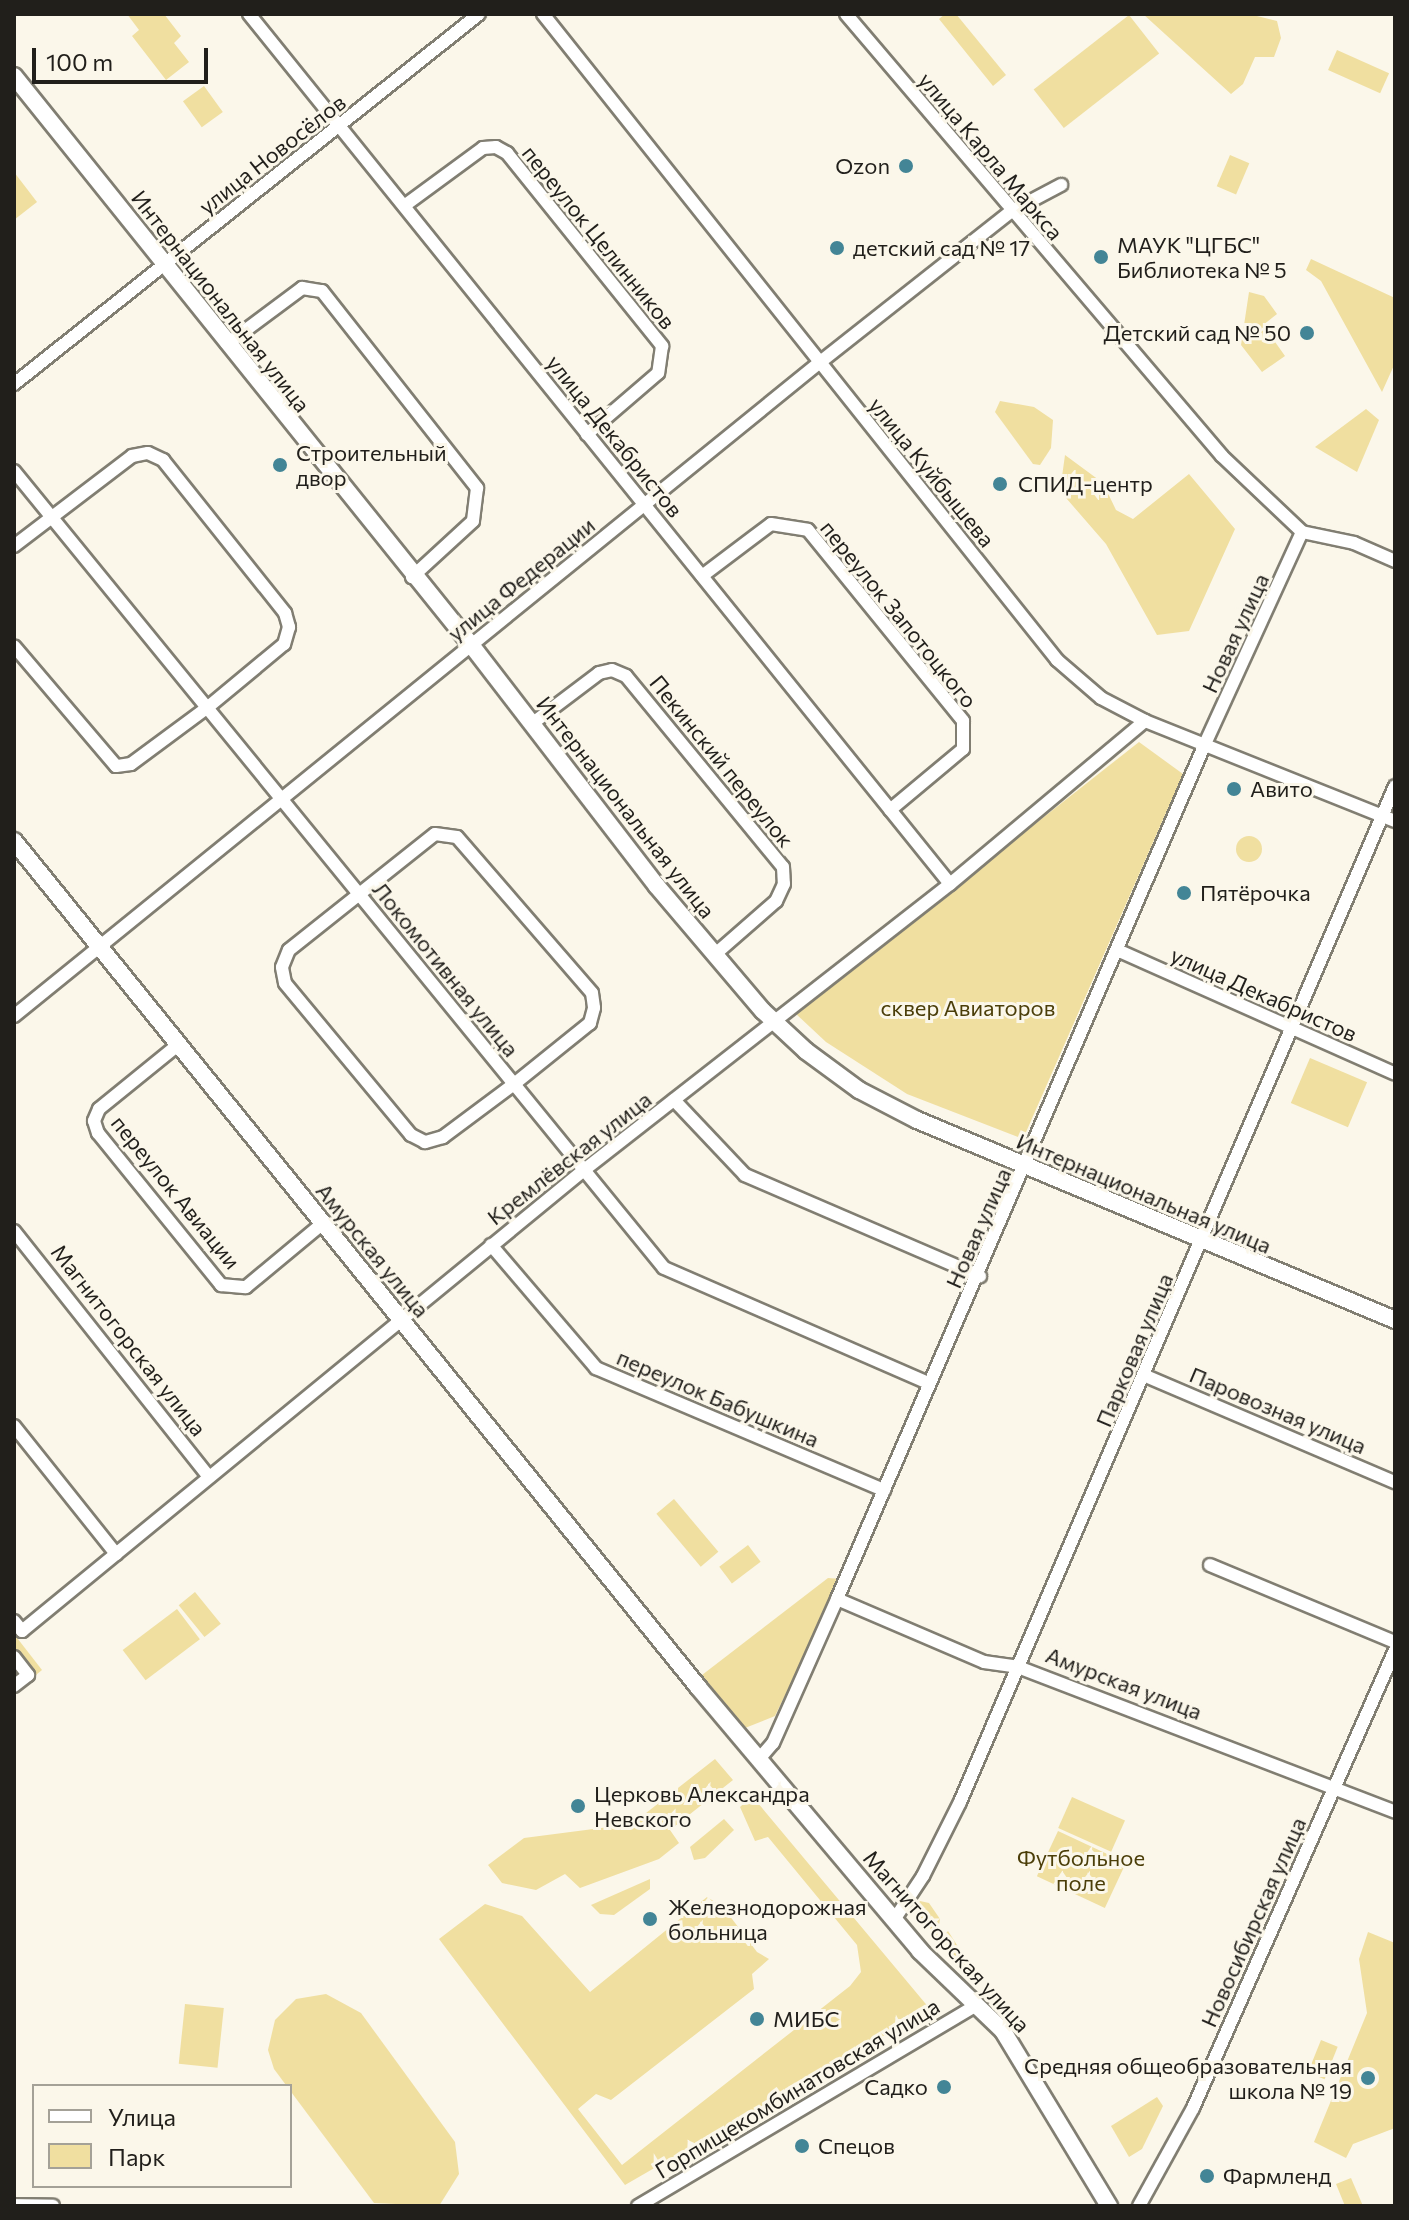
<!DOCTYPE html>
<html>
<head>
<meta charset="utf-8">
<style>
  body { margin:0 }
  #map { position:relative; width:1409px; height:2220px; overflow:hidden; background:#fbf7ea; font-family:Commissioner,sans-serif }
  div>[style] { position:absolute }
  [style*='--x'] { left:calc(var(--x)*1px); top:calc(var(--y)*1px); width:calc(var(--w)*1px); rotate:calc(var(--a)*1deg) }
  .green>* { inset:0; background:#f0dfa0; transform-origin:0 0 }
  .round { border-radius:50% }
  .roads { filter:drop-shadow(2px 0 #817e72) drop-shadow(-2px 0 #817e72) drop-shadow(0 2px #817e72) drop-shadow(0 -2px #817e72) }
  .street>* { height:12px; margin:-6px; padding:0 6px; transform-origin:6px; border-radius:6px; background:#fff }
  .secondary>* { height:16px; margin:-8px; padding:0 8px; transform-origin:8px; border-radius:8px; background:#fff }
  .dots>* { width:22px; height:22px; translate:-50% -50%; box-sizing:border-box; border:4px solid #fbf7ea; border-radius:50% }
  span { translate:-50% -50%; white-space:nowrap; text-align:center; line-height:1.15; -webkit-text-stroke:6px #fbf7ea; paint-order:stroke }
  .street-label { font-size:22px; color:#211f1b }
  .poi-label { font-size:22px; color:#211f1b }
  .right { translate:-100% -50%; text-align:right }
  .left { translate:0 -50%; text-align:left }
  .park-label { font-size:22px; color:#4b3e09 }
  .frame { position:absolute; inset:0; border:16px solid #211f1b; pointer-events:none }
  .legend { position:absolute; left:32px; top:2084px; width:260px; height:104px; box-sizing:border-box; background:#fbf7ea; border:2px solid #a4a197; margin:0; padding:10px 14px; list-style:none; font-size:24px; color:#211f1b }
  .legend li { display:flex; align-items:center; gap:16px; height:40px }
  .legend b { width:40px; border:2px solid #a4a197 }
  .scale { position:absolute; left:32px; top:48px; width:176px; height:36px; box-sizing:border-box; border:4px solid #211f1b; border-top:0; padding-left:10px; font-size:24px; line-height:28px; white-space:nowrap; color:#211f1b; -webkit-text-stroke:6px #fbf7ea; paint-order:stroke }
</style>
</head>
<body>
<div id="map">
  <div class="green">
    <i style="clip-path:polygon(127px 14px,164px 14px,181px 36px,174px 43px,189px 62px,166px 80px,132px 36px,139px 30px)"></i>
    <i style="clip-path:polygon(945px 14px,956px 14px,1006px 75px,993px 86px,939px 19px)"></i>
    <i style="clip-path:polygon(1143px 14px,1249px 14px,1277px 21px,1281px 38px,1274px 57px,1255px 57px,1243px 84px,1231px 94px)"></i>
    <i style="left:1129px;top:15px;width:49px;height:121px;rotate:52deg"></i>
    <i style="left:1337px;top:50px;width:57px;height:22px;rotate:24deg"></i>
    <i style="left:204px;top:86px;width:32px;height:26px;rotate:54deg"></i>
    <i style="left:1230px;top:155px;width:21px;height:34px;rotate:23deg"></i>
    <i style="clip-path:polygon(14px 172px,37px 202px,14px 220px)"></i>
    <i style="clip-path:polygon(1311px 259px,1395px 298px,1395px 363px,1382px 392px,1321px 281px,1306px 270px)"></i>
    <i style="clip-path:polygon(1249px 292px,1264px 296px,1277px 314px,1263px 325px,1285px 356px,1262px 372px,1241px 345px)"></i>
    <i style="clip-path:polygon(1000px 401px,1034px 407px,1053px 420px,1051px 448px,1040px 465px,1033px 464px,995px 412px)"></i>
    <i style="clip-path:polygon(1366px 409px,1379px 420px,1357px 472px,1315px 447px)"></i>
    <i style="clip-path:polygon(1065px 455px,1103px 483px,1116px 510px,1133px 519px,1189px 474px,1235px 529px,1189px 631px,1157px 635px,1106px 544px,1060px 491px)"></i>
    <i style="clip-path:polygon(1139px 742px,1183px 774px,1023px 1139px,907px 1094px,826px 1042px,795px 1013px)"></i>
    <i class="round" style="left:1236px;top:836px;width:26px;height:26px"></i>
    <i style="left:1310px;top:1058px;width:62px;height:49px;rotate:23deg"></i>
    <i style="left:674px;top:1499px;width:69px;height:23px;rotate:50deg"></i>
    <i style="left:748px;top:1545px;width:21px;height:36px;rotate:53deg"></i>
    <i style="clip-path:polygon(828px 1578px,841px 1579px,775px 1716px,745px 1728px,702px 1675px)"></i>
    <i style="left:195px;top:1592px;width:41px;height:21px;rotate:51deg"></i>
    <i style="left:177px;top:1609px;width:38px;height:68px;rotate:53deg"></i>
    <i style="clip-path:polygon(14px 1634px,42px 1670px,14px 1693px)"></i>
    <i style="clip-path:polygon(715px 1759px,733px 1780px,670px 1830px,679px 1843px,659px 1859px,580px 1888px,565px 1874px,536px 1890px,502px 1883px,488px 1865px,524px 1838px,632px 1824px)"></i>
    <i style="clip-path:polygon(752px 1796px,930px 2009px,625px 2185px,439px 1939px,485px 1904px,522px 1916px,590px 1992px,707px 1897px,723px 1907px,757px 1952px,769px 1959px,752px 1974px,754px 1989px,611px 2100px,596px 2094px,578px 2109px,622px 2165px,850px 1986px,861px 1972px,857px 1945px,768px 1837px,755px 1841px,740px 1807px)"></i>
    <i style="left:1072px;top:1797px;width:58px;height:34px;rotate:24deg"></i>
    <i style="clip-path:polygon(724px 1819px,734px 1830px,705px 1858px,694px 1860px,690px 1847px)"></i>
    <i style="left:1058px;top:1831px;width:75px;height:50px;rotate:25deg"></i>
    <i style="clip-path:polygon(650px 1879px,650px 1889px,614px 1915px,600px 1914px,591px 1905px)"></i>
    <i style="clip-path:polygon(920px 1901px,929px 1903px,940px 1919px,937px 1936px,914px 1910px)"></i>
    <i style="clip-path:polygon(948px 1931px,976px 1975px,972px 1976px,940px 1940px)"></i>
    <i style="clip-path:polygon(1368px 1932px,1395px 1943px,1395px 2128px,1353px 2144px,1346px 2158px,1314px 2142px,1367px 2013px,1359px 1959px)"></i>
    <i style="clip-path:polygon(326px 1994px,361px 2013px,455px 2142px,459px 2174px,439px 2206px,374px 2203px,274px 2069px,268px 2050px,275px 2020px,296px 1999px)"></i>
    <i style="left:185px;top:2004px;width:39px;height:60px;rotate:6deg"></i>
    <i style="left:1321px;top:2040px;width:18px;height:35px;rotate:22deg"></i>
    <i style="clip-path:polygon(1157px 2097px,1163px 2106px,1142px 2149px,1129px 2157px,1111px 2126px)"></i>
    <i style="clip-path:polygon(1351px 2178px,1363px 2206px,1345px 2206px,1336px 2184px)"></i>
  </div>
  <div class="roads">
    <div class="street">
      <i style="--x:249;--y:14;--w:1117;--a:51.14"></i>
      <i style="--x:543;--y:14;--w:826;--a:51.49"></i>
      <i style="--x:1057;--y:660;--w:58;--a:40.8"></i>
      <i style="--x:1101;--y:698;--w:50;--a:27.6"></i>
      <i style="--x:1145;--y:721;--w:269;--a:21.8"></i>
      <i style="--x:846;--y:14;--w:580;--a:49.61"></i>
      <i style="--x:1222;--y:456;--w:110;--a:43.5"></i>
      <i style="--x:1302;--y:532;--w:53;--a:11.9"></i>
      <i style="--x:1354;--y:543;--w:45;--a:23.7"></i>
      <i style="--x:404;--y:206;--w:98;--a:-36.3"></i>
      <i style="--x:483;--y:148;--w:13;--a:-4"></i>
      <i style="--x:496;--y:147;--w:13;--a:29"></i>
      <i style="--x:507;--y:153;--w:248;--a:51.2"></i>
      <i style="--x:662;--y:346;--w:27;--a:98"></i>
      <i style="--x:658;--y:373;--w:94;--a:139.3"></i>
      <i style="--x:227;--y:344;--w:94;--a:-36.7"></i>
      <i style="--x:302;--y:288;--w:20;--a:9"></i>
      <i style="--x:322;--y:291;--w:251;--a:51.8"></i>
      <i style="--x:477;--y:488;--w:33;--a:97"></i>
      <i style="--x:473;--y:521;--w:83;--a:137.4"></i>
      <i style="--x:14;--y:384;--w:594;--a:-38.51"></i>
      <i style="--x:14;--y:471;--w:1028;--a:50.8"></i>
      <i style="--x:664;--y:1268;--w:289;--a:23.5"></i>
      <i style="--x:14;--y:546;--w:148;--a:-37.3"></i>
      <i style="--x:132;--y:456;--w:16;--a:-11"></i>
      <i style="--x:148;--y:453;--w:17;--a:25"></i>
      <i style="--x:163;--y:460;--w:196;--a:51.4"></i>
      <i style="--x:285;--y:613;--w:15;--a:74"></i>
      <i style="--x:289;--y:627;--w:18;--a:106"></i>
      <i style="--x:284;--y:644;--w:99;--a:140.3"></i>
      <i style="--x:208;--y:707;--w:96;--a:143.5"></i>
      <i style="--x:131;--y:764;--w:15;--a:172"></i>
      <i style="--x:116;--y:766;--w:157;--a:-130.4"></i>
      <i style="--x:702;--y:576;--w:86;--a:-37"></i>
      <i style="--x:771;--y:524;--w:37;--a:9"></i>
      <i style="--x:808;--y:530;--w:246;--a:50.9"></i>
      <i style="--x:963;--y:721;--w:28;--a:90"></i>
      <i style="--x:963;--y:749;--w:95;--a:140.1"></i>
      <i style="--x:533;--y:723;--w:83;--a:-37.1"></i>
      <i style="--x:599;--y:673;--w:13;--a:-13"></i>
      <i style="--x:612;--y:670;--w:15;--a:23"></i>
      <i style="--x:626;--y:676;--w:247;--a:50.6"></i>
      <i style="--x:783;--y:867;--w:17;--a:87"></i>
      <i style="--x:784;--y:884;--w:19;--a:115"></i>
      <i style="--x:776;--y:901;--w:82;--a:138.9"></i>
      <i style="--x:435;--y:834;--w:22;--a:8"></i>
      <i style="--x:457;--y:837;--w:206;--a:49.1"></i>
      <i style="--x:592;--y:993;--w:15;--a:82"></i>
      <i style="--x:594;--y:1008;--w:16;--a:105"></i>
      <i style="--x:590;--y:1023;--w:97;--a:141.2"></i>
      <i style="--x:514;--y:1084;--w:89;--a:143.3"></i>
      <i style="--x:443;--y:1137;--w:19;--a:164"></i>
      <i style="--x:425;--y:1142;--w:16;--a:-153"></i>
      <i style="--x:411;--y:1135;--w:197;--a:-129.7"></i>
      <i style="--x:285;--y:983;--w:16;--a:-101"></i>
      <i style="--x:282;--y:967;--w:18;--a:-68"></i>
      <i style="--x:289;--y:950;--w:186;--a:-38.5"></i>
      <i style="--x:1117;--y:950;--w:304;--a:24"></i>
      <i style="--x:14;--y:1016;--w:1037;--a:-39.05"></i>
      <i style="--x:819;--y:363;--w:243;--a:-38.3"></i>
      <i style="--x:1010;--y:212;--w:58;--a:-27.9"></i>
      <i style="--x:179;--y:1044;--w:103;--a:140.9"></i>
      <i style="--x:99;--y:1109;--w:13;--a:113"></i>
      <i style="--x:94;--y:1121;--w:13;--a:72"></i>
      <i style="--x:98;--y:1133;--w:196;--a:51"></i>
      <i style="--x:221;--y:1285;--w:25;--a:5"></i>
      <i style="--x:246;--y:1287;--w:100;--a:-39.7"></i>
      <i style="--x:674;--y:1100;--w:103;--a:46.6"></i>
      <i style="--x:745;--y:1175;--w:256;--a:23.3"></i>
      <i style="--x:14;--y:1231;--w:314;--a:51.6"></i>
      <i style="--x:491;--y:1245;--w:162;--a:49.5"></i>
      <i style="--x:596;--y:1368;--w:313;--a:23"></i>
      <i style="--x:1146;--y:1376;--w:271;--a:23.1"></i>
      <i style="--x:14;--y:1426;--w:164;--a:51.4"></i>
      <i style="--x:1210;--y:1565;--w:200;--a:22.6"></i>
      <i style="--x:837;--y:1599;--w:160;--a:23.2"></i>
      <i style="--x:984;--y:1662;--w:34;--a:8"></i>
      <i style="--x:1018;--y:1667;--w:404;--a:21"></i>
      <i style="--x:14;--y:1621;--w:13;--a:51"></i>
      <i style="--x:22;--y:1631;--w:727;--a:-39.36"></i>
      <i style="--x:584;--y:1170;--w:464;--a:-38"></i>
      <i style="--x:950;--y:884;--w:254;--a:-39.9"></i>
      <i style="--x:14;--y:1657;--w:23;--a:52"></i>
      <i style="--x:28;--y:1675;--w:18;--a:142"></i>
      <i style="--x:759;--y:1759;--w:21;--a:-49"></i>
      <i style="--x:773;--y:1743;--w:158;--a:-66"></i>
      <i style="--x:837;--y:1599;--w:929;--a:-66.72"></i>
      <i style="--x:1204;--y:746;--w:235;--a:-65.4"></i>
      <i style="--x:894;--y:1920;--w:53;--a:-56.6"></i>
      <i style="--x:923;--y:1876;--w:83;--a:-63.4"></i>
      <i style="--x:960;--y:1802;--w:1105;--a:-66.82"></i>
      <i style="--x:14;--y:2205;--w:39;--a:1"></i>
      <i style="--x:638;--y:2206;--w:393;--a:-30.7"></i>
      <i style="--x:1139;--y:2206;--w:112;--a:-61.1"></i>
      <i style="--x:1193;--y:2108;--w:501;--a:-66.2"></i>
    </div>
    <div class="secondary">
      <i style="--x:14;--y:76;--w:731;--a:51.22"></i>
      <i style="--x:472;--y:646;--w:302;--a:52.4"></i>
      <i style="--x:656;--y:885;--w:165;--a:49.7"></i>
      <i style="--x:763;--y:1011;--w:59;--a:42.9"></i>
      <i style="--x:806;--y:1051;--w:66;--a:36.3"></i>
      <i style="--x:859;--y:1090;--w:65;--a:27.3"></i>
      <i style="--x:917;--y:1120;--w:518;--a:22.7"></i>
      <i style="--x:14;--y:841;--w:1088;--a:51.04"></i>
      <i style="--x:698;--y:1687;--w:345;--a:49.9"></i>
      <i style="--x:920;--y:1951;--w:115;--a:43.9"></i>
      <i style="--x:1003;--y:2031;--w:205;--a:58.8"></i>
    </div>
  </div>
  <div class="dots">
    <i style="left:906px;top:166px;background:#438596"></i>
    <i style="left:837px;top:248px;background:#438596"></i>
    <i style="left:1101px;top:257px;background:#438596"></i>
    <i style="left:1307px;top:333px;background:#438596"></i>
    <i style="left:280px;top:465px;background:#438596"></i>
    <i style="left:1000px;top:484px;background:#438596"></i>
    <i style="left:1234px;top:789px;background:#438596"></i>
    <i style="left:1184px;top:893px;background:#438596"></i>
    <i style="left:578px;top:1806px;background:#438596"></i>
    <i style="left:650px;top:1919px;background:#438596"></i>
    <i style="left:757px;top:2019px;background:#438596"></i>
    <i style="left:1368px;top:2078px;background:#438596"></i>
    <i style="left:944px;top:2087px;background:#438596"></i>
    <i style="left:802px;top:2146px;background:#438596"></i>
    <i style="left:1207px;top:2176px;background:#438596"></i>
  </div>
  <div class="street-label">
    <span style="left:272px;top:154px;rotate:-38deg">улица Новосёлов</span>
    <span style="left:991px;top:156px;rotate:50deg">улица Карла Маркса</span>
    <span style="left:599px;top:237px;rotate:51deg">переулок Целинников</span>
    <span style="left:221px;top:301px;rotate:52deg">Интернациональная улица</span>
    <span style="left:615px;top:436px;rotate:51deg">улица Декабристов</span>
    <span style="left:932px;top:472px;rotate:51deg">улица Куйбышева</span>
    <span style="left:521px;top:579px;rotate:-39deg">улица Федерации</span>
    <span style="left:899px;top:614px;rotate:51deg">переулок Запотоцкого</span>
    <span style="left:1235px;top:633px;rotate:-65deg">Новая улица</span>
    <span style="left:722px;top:761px;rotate:51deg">Пекинский переулок</span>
    <span style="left:626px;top:807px;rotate:52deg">Интернациональная улица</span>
    <span style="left:446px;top:969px;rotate:51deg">Локомотивная улица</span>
    <span style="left:1264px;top:994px;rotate:24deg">улица Декабристов</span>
    <span style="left:569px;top:1158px;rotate:-38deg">Кремлёвская улица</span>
    <span style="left:176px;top:1192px;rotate:51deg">переулок Авиации</span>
    <span style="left:1144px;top:1193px;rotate:23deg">Интернациональная улица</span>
    <span style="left:978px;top:1228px;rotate:-66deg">Новая улица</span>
    <span style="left:373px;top:1250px;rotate:51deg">Амурская улица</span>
    <span style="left:129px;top:1340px;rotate:52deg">Магнитогорская улица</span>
    <span style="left:1134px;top:1350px;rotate:-67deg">Парковая улица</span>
    <span style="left:718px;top:1398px;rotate:23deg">переулок Бабушкина</span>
    <span style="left:1278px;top:1410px;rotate:23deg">Паровозная улица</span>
    <span style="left:1124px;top:1683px;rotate:21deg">Амурская улица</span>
    <span style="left:1253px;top:1922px;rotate:-66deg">Новосибирская улица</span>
    <span style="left:947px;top:1941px;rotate:48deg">Магнитогорская улица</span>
    <span style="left:797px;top:2088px;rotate:-31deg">Горпищекомбинатовская улица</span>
  </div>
  <div class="poi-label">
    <span class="right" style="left:890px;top:166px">Ozon</span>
    <span class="left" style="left:1117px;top:257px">МАУК "ЦГБС"<br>Библиотека № 5</span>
    <span class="left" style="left:853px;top:248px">детский сад № 17</span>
    <span class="right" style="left:1291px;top:333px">Детский сад № 50</span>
    <span class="left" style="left:296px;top:465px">Строительный<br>двор</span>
    <span class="left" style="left:1018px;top:484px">СПИД-центр</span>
    <span class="left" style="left:1250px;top:789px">Авито</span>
    <span class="left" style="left:1200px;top:893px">Пятёрочка</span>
    <span class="left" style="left:594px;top:1806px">Церковь Александра<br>Невского</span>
    <span class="left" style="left:668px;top:1919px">Железнодорожная<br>больница</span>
    <span class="left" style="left:773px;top:2019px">МИБС</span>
    <span class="right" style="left:1352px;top:2078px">Средняя общеобразовательная<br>школа № 19</span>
    <span class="right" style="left:928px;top:2087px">Садко</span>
    <span class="left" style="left:818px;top:2146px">Спецов</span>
    <span class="left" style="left:1223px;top:2176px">Фармленд</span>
  </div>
  <div class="park-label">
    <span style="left:968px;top:1008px">сквер Авиаторов</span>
    <span style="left:1081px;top:1870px">Футбольное<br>поле</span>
  </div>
  <div class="frame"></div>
  <ul class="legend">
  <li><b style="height:10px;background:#fff"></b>Улица</li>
  <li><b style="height:22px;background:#f0dfa0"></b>Парк</li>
  </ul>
  <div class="scale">100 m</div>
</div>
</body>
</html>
